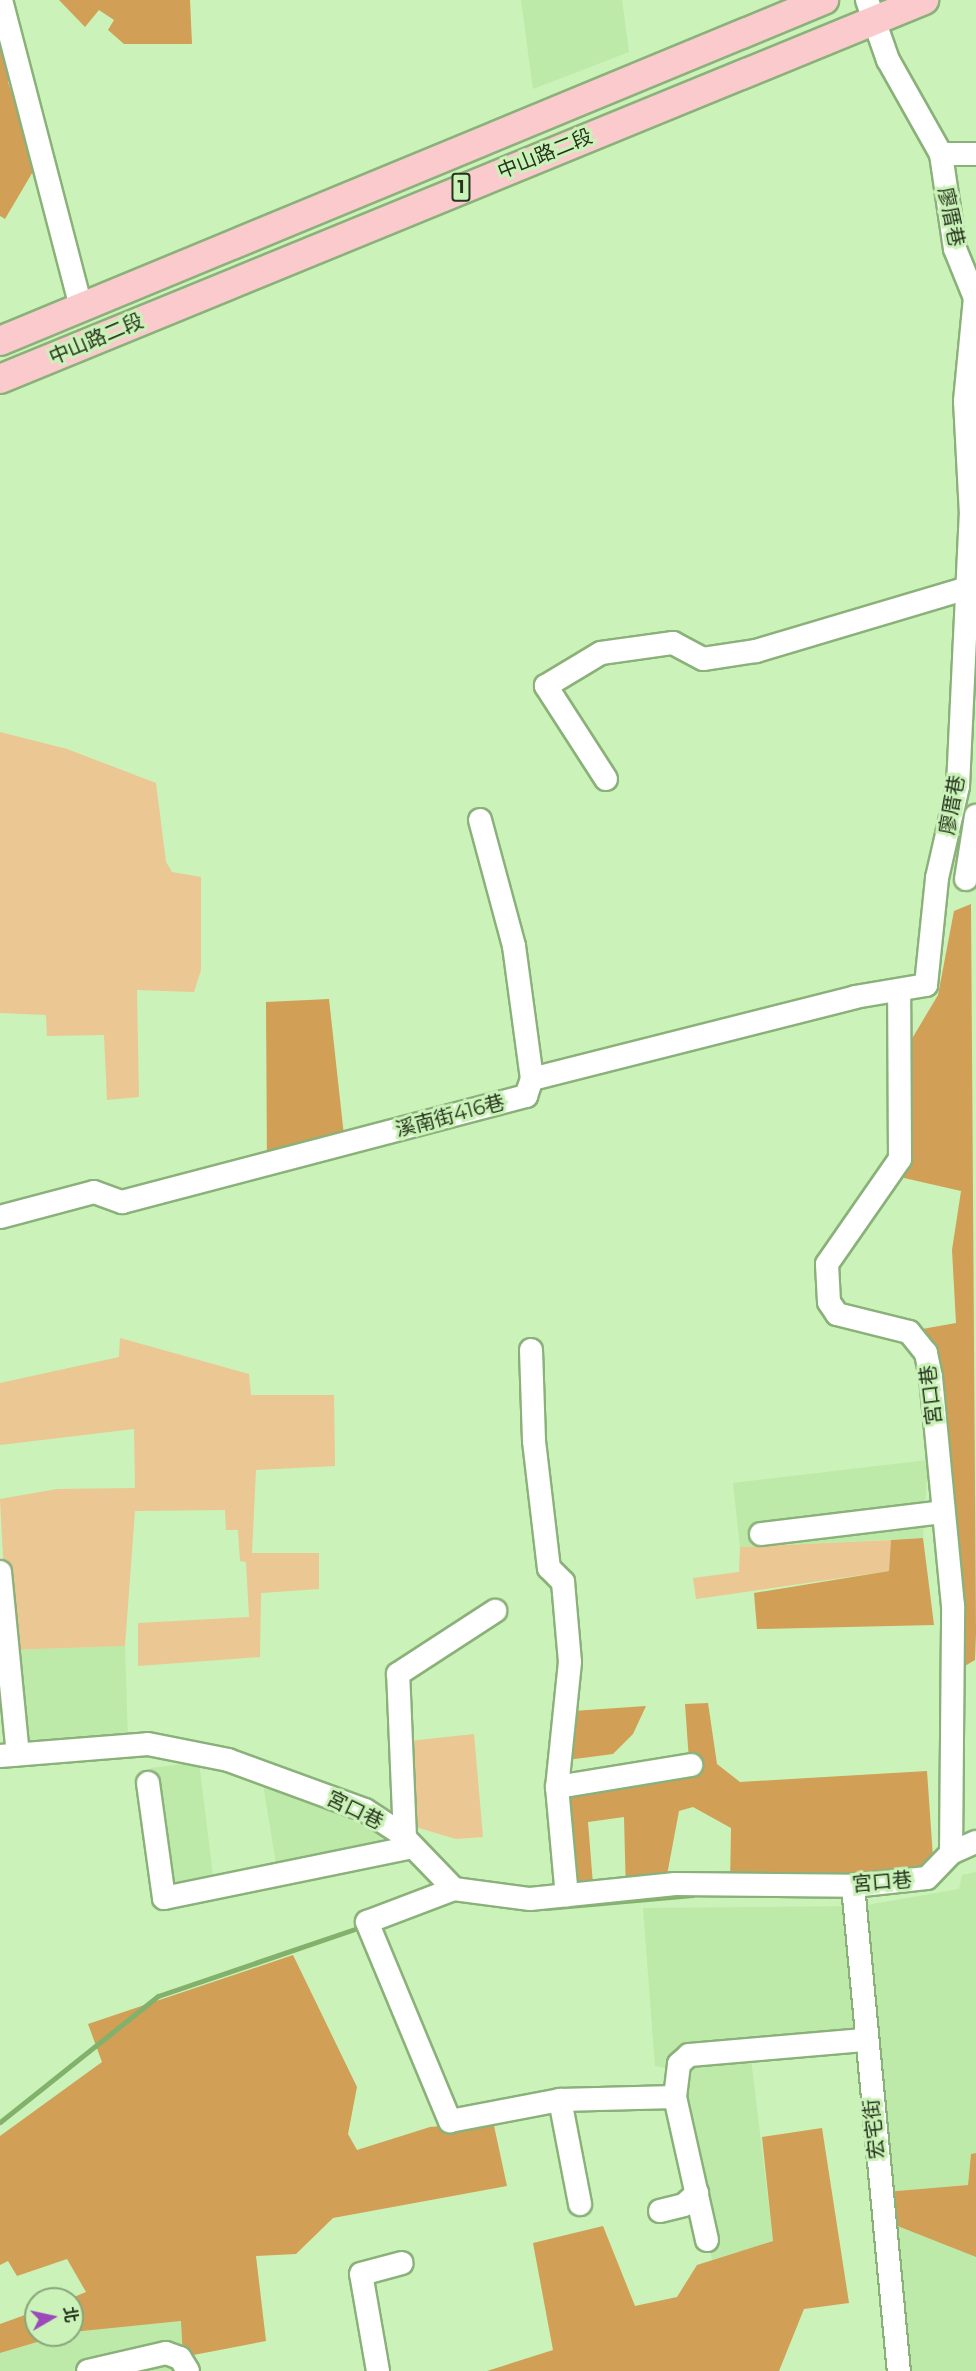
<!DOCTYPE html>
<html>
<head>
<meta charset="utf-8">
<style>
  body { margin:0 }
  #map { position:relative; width:976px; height:2371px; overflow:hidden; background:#cbf2b8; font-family:Montserrat,"Noto Sans TC",sans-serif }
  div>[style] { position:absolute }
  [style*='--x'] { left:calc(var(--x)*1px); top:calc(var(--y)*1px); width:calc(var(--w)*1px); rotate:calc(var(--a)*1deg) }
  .built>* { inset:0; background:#bde9a9; transform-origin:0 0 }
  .green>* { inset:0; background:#ebc793 }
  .forest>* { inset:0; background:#d19f55 }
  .stream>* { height:5px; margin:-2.5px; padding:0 2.5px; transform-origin:2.5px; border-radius:2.5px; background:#82b16b }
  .roads { filter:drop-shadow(2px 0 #8bb17a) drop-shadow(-2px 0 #8bb17a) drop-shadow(0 2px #8bb17a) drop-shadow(0 -2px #8bb17a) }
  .minor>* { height:22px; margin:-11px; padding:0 11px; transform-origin:11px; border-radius:11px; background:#fff }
  .major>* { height:28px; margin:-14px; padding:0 14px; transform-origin:14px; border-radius:14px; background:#facacd }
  span { translate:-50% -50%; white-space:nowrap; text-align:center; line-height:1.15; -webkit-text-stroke:6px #cbf2b8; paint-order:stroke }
  .shield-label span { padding:2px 4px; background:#cbf2b8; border:2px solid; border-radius:4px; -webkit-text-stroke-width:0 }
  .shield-label { font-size:18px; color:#25341d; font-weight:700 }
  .street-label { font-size:20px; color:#25341d }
  .north { position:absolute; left:24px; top:2287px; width:60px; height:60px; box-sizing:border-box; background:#cbf2b8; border:2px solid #89a67a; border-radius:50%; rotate:81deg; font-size:16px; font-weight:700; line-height:24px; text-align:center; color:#25341d }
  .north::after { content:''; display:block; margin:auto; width:21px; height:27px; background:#9c4aba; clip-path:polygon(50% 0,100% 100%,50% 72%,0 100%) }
</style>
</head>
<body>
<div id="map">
  <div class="built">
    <i style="clip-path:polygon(521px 0,622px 0,629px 52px,533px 89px)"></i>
    <i style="clip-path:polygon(928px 1460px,923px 1538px,740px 1547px,733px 1483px)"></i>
    <i style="clip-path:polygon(125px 1646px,128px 1741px,22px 1759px,8px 1650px)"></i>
    <i style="left:199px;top:1762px;width:133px;height:49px;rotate:83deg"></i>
    <i style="clip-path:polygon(263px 1784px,312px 1796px,381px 1829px,386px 1862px,279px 1882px)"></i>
    <i style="clip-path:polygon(976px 1872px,976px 2153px,971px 2154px,968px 2185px,885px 2192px,862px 2041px,751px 2059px,773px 2241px,712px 2260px,671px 2069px,655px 2066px,643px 1908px,861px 1906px,959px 1889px,962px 1875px)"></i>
    <i style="clip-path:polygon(895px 2225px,976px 2257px,976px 2371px,898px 2371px)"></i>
    <i style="clip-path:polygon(182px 2321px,185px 2371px,0 2371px,0 2353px,74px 2331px)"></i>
  </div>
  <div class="green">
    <i style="clip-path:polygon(0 732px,67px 749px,156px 783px,166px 862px,172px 872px,201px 877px,201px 970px,194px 992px,137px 990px,139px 1097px,107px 1100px,104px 1035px,47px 1036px,46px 1015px,0 1013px)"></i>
    <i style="clip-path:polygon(120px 1338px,249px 1374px,251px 1395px,334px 1395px,335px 1466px,256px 1470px,252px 1553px,319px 1553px,319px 1589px,261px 1593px,260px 1657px,138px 1666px,138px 1623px,249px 1617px,246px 1562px,240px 1561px,238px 1530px,226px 1530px,225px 1510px,135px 1511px,125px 1646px,8px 1650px,0 1499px,57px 1489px,135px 1488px,134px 1429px,0 1445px,0 1383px,119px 1357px)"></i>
    <i style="clip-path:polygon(891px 1540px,889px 1571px,696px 1599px,693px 1578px,739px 1572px,740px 1547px)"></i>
    <i style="clip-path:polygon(474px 1734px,483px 1837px,456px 1839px,402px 1823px,400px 1742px)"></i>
  </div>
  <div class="forest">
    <i style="clip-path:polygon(59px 0,190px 0,192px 44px,124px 44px,108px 30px,114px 20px,99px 10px,85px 27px)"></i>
    <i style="clip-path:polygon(0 35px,22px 51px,8px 82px,18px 112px,43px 135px,26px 145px,38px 163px,5px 219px,0 216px)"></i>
    <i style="clip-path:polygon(971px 904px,976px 1633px,975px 1660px,958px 1670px,940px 1374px,911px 1331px,956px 1323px,952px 1250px,961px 1191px,904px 1178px,903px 1065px,910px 1042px,938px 995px,954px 911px)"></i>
    <i style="clip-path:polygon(329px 999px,345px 1145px,267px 1164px,266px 1002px)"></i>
    <i style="clip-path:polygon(923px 1538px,934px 1625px,757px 1629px,754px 1593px,889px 1571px,891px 1540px)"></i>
    <i style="clip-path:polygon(708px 1703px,717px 1764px,740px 1782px,927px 1771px,933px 1857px,928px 1870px,730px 1885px,731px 1828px,693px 1807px,679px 1811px,664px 1891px,626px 1894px,624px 1817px,588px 1822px,594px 1897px,575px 1897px,563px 1794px,690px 1775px,685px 1704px)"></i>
    <i style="clip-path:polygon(646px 1706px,633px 1734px,613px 1754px,567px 1760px,573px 1711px)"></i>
    <i style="clip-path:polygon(293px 1955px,357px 2087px,348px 2134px,357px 2150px,430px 2127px,493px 2121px,507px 2186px,333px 2218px,296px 2254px,256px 2256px,266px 2341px,183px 2357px,181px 2321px,72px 2332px,69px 2299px,86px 2292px,67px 2259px,17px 2276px,8px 2261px,0 2265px,0 2136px,102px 2062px,88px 2024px)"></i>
    <i style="clip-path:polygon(822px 2128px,849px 2303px,804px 2309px,779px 2371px,487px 2371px,553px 2350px,533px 2243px,603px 2226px,635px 2306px,677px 2297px,697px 2265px,773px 2241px,762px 2137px)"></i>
    <i style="clip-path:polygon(976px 2153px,976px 2257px,895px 2225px,885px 2192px,968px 2185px,971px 2154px)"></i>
    <i style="clip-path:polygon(36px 2311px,36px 2335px,61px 2335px,0 2353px,0 2324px)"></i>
  </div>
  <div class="stream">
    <i style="--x:546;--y:1908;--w:147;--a:-5.1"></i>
    <i style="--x:0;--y:2122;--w:202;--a:-38.6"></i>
    <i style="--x:158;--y:1996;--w:218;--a:-18.8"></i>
  </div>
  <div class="roads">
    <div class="minor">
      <i style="--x:1;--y:0;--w:318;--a:75.4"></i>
      <i style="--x:941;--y:154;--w:35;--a:0"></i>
      <i style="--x:606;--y:779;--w:111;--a:-122.8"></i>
      <i style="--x:546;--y:686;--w:64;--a:-31"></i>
      <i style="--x:601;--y:653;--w:73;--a:-7.9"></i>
      <i style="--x:673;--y:643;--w:34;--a:28"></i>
      <i style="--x:703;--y:659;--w:54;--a:-8.6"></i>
      <i style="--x:756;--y:651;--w:221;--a:-16.6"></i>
      <i style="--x:480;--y:820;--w:131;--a:74.9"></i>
      <i style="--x:514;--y:946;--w:134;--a:82.3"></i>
      <i style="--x:966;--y:879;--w:64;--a:-81"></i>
      <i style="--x:0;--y:1217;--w:97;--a:-14.9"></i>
      <i style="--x:94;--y:1192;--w:30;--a:20"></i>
      <i style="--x:122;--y:1202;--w:418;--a:-14.7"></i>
      <i style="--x:526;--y:1096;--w:18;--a:-71"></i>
      <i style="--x:532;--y:1079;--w:333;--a:-14.2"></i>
      <i style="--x:855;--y:997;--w:72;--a:-9.6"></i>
      <i style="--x:926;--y:985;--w:108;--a:-84.1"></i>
      <i style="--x:937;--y:878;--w:94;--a:-77.1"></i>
      <i style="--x:958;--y:786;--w:271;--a:-87.3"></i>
      <i style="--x:971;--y:515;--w:114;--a:-93"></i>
      <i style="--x:965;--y:401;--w:103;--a:-84.5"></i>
      <i style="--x:975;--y:298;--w:53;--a:-112.2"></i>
      <i style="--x:955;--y:249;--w:96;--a:-98.4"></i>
      <i style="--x:941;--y:154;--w:108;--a:-119.4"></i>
      <i style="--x:888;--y:60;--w:64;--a:-109.3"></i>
      <i style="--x:531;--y:1350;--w:91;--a:88.1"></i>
      <i style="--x:534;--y:1441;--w:128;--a:83.3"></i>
      <i style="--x:549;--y:1568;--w:20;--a:45"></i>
      <i style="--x:563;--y:1582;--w:80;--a:85"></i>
      <i style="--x:570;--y:1662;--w:126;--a:95.9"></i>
      <i style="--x:557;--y:1787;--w:109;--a:84.8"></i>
      <i style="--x:761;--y:1534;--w:182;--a:-6.9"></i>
      <i style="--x:0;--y:1572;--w:183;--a:84.4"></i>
      <i style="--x:0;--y:1756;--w:148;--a:-4.6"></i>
      <i style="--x:148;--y:1744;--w:82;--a:11.3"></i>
      <i style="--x:228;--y:1760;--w:146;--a:20.1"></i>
      <i style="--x:365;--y:1810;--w:42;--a:33.3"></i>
      <i style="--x:400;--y:1833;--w:78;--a:46"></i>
      <i style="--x:454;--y:1889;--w:77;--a:7.5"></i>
      <i style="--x:530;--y:1899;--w:146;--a:-5.9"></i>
      <i style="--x:675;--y:1884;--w:178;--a:0.6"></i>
      <i style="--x:853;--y:1886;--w:74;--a:-6.2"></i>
      <i style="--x:927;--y:1878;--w:35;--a:-46"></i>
      <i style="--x:951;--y:1853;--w:247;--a:-89.5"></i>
      <i style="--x:953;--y:1606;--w:230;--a:-95.5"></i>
      <i style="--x:931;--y:1377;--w:25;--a:-102"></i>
      <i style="--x:926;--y:1353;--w:27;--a:-129"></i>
      <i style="--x:909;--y:1332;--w:74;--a:-166"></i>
      <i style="--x:837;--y:1314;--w:14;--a:-124"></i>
      <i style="--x:829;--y:1302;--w:38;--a:-93"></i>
      <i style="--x:827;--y:1264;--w:128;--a:-55.2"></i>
      <i style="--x:900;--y:1159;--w:168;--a:-90.3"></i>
      <i style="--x:148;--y:1783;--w:116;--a:82.1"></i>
      <i style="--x:164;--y:1898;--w:254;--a:-11.6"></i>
      <i style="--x:557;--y:1787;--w:136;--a:-9.3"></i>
      <i style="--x:405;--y:1838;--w:164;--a:-92.4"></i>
      <i style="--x:398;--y:1674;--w:116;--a:-33"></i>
      <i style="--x:951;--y:1853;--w:27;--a:-24"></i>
      <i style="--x:853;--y:1886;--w:487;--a:84.6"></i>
      <i style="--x:454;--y:1889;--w:93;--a:159.2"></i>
      <i style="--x:367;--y:1922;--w:216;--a:67.4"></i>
      <i style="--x:450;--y:2121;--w:112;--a:-10.8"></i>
      <i style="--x:560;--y:2100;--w:115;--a:-1.5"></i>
      <i style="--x:560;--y:2100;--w:106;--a:79.1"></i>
      <i style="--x:660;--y:2211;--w:25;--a:-14"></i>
      <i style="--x:684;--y:2205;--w:18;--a:-43"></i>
      <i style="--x:707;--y:2240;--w:147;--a:-102.6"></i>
      <i style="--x:675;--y:2097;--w:33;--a:-83"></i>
      <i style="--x:679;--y:2064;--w:13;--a:-42"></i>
      <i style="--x:689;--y:2055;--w:176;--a:-4.9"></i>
      <i style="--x:88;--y:2371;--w:80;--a:-13"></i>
      <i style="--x:166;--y:2353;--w:15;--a:20"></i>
      <i style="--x:180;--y:2358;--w:15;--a:58"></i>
      <i style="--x:378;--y:2371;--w:98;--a:-99.9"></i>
      <i style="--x:361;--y:2274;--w:42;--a:-15"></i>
    </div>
    <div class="major">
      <i style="--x:0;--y:341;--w:892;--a:-22.48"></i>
      <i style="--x:0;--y:379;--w:999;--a:-22.3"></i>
    </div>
  </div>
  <div class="shield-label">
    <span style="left:461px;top:187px">1</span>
  </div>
  <div class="street-label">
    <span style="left:545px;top:154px;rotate:-22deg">中山路二段</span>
    <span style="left:951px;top:217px;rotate:78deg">廖厝巷</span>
    <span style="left:96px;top:339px;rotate:-23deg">中山路二段</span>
    <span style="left:952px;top:805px;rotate:-80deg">廖厝巷</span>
    <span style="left:450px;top:1116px;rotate:-15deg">溪南街416巷</span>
    <span style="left:931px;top:1395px;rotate:-97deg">宮口巷</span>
    <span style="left:355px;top:1810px;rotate:26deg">宮口巷</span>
    <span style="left:882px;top:1882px;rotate:-5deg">宮口巷</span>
    <span style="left:874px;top:2129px;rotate:-96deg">宏宅街</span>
  </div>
  <div class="north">北</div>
</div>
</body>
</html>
